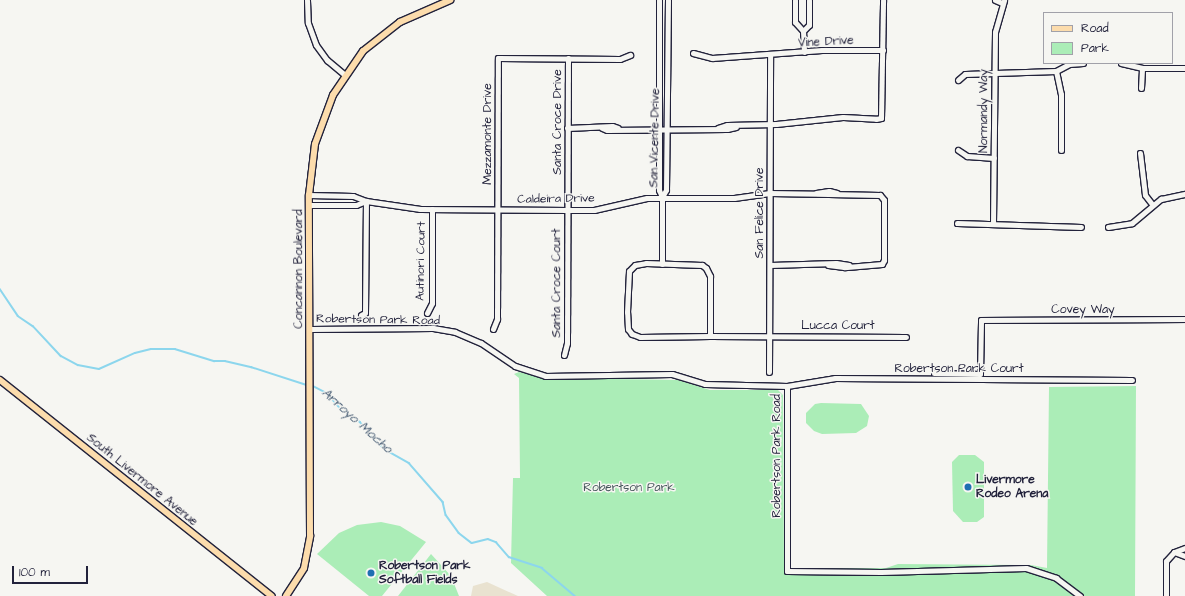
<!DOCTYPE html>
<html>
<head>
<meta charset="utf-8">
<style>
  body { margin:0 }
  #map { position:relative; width:1185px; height:596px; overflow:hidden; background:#f6f6f2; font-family:"Architects Daughter",sans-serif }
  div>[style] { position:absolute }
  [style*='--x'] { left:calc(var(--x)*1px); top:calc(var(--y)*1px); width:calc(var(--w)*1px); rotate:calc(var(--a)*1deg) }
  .built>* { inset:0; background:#e9e2d0 }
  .green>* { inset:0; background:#abedb7 }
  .stream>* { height:1.5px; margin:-0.75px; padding:0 0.75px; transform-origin:0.75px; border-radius:0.75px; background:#8cd6ed }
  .roads { filter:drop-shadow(1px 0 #22223b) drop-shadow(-1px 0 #22223b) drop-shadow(0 1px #22223b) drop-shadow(0 -1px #22223b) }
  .minor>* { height:5px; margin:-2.5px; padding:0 2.5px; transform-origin:2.5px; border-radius:2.5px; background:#f6f6f2 }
  .major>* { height:6px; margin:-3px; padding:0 3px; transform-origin:3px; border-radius:3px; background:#fcdcac }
  .dots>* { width:11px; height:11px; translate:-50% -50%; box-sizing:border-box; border:2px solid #f6f6f2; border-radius:50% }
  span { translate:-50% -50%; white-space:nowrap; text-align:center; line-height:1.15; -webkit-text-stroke:3px #f6f6f2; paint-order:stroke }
  .street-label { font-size:12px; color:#22223b }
  .poi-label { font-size:12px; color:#22223b; font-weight:700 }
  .left { translate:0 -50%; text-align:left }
  .park-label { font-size:12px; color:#44555a }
  .water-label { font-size:13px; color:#425870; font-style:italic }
  .legend { position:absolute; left:1043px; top:12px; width:130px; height:52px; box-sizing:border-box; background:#f6f6f2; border:1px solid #a1a1a9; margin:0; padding:5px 7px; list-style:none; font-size:12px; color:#22223b }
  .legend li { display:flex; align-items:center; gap:8px; height:20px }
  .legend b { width:20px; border:1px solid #a1a1a9 }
  .scale { position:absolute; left:12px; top:566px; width:76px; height:18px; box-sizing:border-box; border:2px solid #22223b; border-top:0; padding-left:5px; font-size:12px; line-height:14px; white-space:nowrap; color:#22223b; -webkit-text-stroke:3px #f6f6f2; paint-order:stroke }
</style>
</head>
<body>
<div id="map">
  <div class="built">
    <i style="clip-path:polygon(487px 582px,518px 596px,471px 596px,473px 586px)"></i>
  </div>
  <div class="green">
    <i style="clip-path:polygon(519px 372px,545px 378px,678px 380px,710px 390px,778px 390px,783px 395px,784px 568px,886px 568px,898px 564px,1031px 565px,1047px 568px,1049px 387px,1136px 386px,1135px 596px,547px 596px,511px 563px,513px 478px,520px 478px,519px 378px,514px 374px)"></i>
    <i style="clip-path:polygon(821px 403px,861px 404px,869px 416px,867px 426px,856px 433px,822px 434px,814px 431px,806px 423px,806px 413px,815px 404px)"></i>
    <i style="clip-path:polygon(959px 455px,975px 455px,984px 462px,984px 517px,977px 522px,963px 522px,953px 511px,952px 462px)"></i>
    <i style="clip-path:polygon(381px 522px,400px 526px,426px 542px,382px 596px,369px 596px,317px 554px,339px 533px,357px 525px)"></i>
    <i style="clip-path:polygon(431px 554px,451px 576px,459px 596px,398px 596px)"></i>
  </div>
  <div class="stream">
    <i style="--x:0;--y:289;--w:32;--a:56"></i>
    <i style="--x:18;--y:316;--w:18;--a:34"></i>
    <i style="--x:33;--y:326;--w:41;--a:47"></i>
    <i style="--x:61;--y:356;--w:19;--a:28"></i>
    <i style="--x:78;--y:365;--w:21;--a:11"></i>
    <i style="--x:99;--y:369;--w:39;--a:-24"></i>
    <i style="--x:135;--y:353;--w:16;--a:-14"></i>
    <i style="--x:151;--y:349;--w:24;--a:0"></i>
    <i style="--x:175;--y:349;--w:41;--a:17.1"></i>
    <i style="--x:214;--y:361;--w:11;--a:0"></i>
    <i style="--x:225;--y:361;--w:27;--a:13"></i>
    <i style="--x:251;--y:367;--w:59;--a:17.8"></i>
    <i style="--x:311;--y:385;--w:18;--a:27"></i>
    <i style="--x:327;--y:393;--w:21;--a:49"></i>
    <i style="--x:341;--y:409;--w:23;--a:34"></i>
    <i style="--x:360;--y:422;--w:36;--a:48"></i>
    <i style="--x:384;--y:449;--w:29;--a:29"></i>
    <i style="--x:409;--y:463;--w:52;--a:48.9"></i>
    <i style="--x:443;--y:502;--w:13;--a:77"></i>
    <i style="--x:446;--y:515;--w:22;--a:54"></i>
    <i style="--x:459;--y:533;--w:16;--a:38"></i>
    <i style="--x:472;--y:543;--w:16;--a:-14"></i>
    <i style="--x:488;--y:539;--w:9;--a:21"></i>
    <i style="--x:496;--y:542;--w:20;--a:49"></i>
    <i style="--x:509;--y:557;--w:35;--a:18"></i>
    <i style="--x:542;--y:568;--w:43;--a:40.3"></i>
  </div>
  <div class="roads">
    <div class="minor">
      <i style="--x:307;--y:0;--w:23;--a:88"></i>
      <i style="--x:308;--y:23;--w:23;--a:70"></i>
      <i style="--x:316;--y:45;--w:19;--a:54"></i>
      <i style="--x:327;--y:60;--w:23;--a:40"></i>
      <i style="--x:659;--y:0;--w:190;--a:90"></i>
      <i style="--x:659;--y:190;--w:8;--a:67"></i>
      <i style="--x:795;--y:0;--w:22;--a:90"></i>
      <i style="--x:795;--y:22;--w:12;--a:48"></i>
      <i style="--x:803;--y:31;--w:8;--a:-45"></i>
      <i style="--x:809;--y:25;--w:25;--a:-90"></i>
      <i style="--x:995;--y:0;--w:8;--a:23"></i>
      <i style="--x:803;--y:31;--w:21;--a:87"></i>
      <i style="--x:693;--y:53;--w:20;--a:15"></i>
      <i style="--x:712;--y:58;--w:110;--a:-4.2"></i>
      <i style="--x:822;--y:50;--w:61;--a:0"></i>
      <i style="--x:1121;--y:63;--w:22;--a:13"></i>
      <i style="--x:1142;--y:68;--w:43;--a:0"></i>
      <i style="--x:1056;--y:71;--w:24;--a:78"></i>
      <i style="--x:1061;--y:94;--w:56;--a:90"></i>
      <i style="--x:958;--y:80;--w:9;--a:-41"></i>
      <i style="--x:965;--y:74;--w:91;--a:-1.9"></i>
      <i style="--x:1056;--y:71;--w:15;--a:-28"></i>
      <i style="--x:1069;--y:64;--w:14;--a:-4"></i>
      <i style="--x:1141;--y:88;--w:20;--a:-87"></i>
      <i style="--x:567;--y:128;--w:45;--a:-2.5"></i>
      <i style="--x:612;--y:126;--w:6;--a:18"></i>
      <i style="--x:602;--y:128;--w:5;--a:22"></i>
      <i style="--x:607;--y:130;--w:120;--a:-0.5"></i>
      <i style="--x:727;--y:129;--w:9;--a:-13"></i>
      <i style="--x:718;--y:128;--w:9;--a:-18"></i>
      <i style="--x:727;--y:125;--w:49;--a:-1.2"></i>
      <i style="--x:776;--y:124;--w:67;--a:-6"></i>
      <i style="--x:843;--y:117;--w:33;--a:3"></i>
      <i style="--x:876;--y:119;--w:5;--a:-11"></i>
      <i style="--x:881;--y:118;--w:118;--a:-89"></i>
      <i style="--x:958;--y:150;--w:11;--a:34"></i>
      <i style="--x:967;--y:156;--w:27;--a:4"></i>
      <i style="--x:1140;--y:153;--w:42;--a:83.2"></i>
      <i style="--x:1145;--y:195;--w:11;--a:52"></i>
      <i style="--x:816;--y:193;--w:13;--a:-9"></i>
      <i style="--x:829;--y:191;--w:8;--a:14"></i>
      <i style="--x:309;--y:195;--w:44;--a:1.3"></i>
      <i style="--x:353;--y:196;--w:14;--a:21"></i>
      <i style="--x:366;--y:201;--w:55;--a:8.4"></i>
      <i style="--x:420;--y:209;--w:148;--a:0.4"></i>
      <i style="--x:568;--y:210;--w:26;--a:0"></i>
      <i style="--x:594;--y:210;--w:54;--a:-12.8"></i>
      <i style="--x:647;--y:198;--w:87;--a:0"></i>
      <i style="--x:734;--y:198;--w:36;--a:-8"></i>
      <i style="--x:770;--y:193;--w:110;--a:1"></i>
      <i style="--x:880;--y:195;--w:6;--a:51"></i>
      <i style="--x:884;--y:200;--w:60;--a:90"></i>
      <i style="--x:884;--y:260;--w:4;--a:117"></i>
      <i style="--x:882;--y:264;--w:38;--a:175"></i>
      <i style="--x:844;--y:267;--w:16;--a:-173"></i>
      <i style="--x:309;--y:205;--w:47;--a:0"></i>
      <i style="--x:356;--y:205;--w:11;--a:-22"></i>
      <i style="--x:957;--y:223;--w:124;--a:1.8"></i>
      <i style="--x:993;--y:223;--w:191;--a:-89.4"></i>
      <i style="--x:995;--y:32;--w:33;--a:-74"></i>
      <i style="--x:1108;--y:227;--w:24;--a:-9"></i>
      <i style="--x:1132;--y:223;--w:38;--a:-40"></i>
      <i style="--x:1161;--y:199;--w:25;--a:-12"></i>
      <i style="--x:662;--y:264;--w:67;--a:-90"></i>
      <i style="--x:662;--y:197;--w:8;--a:-60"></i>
      <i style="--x:666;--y:190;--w:190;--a:-89.4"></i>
      <i style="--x:770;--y:265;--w:66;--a:-1.7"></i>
      <i style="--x:836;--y:263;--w:13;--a:9"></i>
      <i style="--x:427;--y:313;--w:11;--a:-63"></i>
      <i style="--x:432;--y:303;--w:94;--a:-90"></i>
      <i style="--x:361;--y:315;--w:4;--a:-27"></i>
      <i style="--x:365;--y:313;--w:112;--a:-89.5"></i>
      <i style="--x:310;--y:329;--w:123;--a:-0.5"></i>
      <i style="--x:433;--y:328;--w:22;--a:10"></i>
      <i style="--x:455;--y:332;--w:28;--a:23"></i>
      <i style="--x:481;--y:343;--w:41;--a:34.1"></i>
      <i style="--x:515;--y:366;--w:32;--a:18"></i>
      <i style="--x:545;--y:376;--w:127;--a:-0.9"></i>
      <i style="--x:672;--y:374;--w:34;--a:17"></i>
      <i style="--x:705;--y:384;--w:82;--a:1.4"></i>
      <i style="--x:787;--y:386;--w:49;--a:-9.5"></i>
      <i style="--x:835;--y:378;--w:297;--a:0.4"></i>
      <i style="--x:493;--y:329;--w:11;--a:-68"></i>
      <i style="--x:497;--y:319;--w:261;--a:-89.8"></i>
      <i style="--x:498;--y:58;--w:122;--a:0.5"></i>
      <i style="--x:620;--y:59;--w:11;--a:-22"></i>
      <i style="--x:710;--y:336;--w:70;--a:179.2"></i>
      <i style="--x:640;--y:337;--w:9;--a:-159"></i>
      <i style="--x:632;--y:334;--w:6;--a:-129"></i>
      <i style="--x:628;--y:329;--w:17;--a:-93"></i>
      <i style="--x:627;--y:312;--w:41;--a:-87.2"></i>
      <i style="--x:629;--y:271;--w:8;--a:-45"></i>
      <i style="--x:635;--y:265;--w:11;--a:-10"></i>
      <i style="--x:646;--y:263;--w:56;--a:2"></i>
      <i style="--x:702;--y:265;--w:5;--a:37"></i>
      <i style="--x:706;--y:268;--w:9;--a:63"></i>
      <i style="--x:710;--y:276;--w:60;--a:90"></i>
      <i style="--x:710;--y:336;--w:196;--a:0.3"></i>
      <i style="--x:564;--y:355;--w:12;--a:-76"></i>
      <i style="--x:567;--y:343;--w:285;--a:-89.8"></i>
      <i style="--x:769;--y:372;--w:317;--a:-89.8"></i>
      <i style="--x:934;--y:373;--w:46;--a:1.2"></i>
      <i style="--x:980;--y:374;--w:54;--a:-88.9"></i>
      <i style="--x:981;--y:320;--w:204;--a:-0.3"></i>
      <i style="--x:787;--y:386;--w:185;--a:90"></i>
      <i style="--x:787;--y:571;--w:94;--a:0.6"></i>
      <i style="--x:881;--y:572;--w:145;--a:-1.6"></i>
      <i style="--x:1026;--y:568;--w:32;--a:18"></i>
      <i style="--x:1056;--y:578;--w:30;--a:37"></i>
      <i style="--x:1174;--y:552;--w:12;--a:20"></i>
      <i style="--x:1166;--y:596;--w:35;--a:-90"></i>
      <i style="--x:1166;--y:561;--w:12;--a:-48"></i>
      <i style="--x:1174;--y:552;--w:12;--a:-20"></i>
    </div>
    <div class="major">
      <i style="--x:0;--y:380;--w:347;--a:38.5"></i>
      <i style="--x:286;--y:596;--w:33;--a:-57"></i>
      <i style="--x:304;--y:568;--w:33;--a:-79"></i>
      <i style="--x:310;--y:536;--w:341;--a:-90.2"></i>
      <i style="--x:309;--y:195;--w:51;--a:-83.3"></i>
      <i style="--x:315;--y:144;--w:52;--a:-69.8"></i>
      <i style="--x:333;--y:95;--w:53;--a:-55.7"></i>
      <i style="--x:363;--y:51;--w:47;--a:-38.1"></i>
      <i style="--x:400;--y:22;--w:55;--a:-23.7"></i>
    </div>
  </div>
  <div class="dots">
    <i style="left:968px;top:487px;background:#1f6fb2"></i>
    <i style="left:371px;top:573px;background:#1f6fb2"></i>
  </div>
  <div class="street-label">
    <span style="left:826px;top:42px;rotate:-3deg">Vine Drive</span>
    <span style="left:984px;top:111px;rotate:-90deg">Normandy Way</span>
    <span style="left:558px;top:122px;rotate:-90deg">Santa Croce Drive</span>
    <span style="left:488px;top:134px;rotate:-90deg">Mezzamonte Drive</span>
    <span style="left:655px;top:138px;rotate:-89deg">San Vicente Drive</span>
    <span style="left:556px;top:199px;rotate:-1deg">Caldeira Drive</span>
    <span style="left:760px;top:213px;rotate:-90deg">San Felice Drive</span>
    <span style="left:421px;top:261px;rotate:-89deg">Autinori Court</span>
    <span style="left:299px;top:269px;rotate:-90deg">Concannon Boulevard</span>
    <span style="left:557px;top:283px;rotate:-90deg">Santa Croce Court</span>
    <span style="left:1083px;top:310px">Covey Way</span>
    <span style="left:378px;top:320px;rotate:1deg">Robertson Park Road</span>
    <span style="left:838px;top:326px">Lucca Court</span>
    <span style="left:959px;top:369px">Robertson Park Court</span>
    <span style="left:777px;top:456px;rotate:-90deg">Robertson Park Road</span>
    <span style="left:142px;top:480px;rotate:39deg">South Livermore Avenue</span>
  </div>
  <div class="poi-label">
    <span class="left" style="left:976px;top:487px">Livermore<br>Rodeo Arena</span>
    <span class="left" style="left:379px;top:573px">Robertson Park<br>Softball Fields</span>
  </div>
  <div class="park-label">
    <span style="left:629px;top:488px">Robertson Park</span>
  </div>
  <div class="water-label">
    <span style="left:357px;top:421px;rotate:42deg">Arroyo Mocho</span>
  </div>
  <ul class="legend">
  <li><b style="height:5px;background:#fcdcac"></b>Road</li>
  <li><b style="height:11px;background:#abedb7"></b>Park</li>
  </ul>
  <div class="scale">100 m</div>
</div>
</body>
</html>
